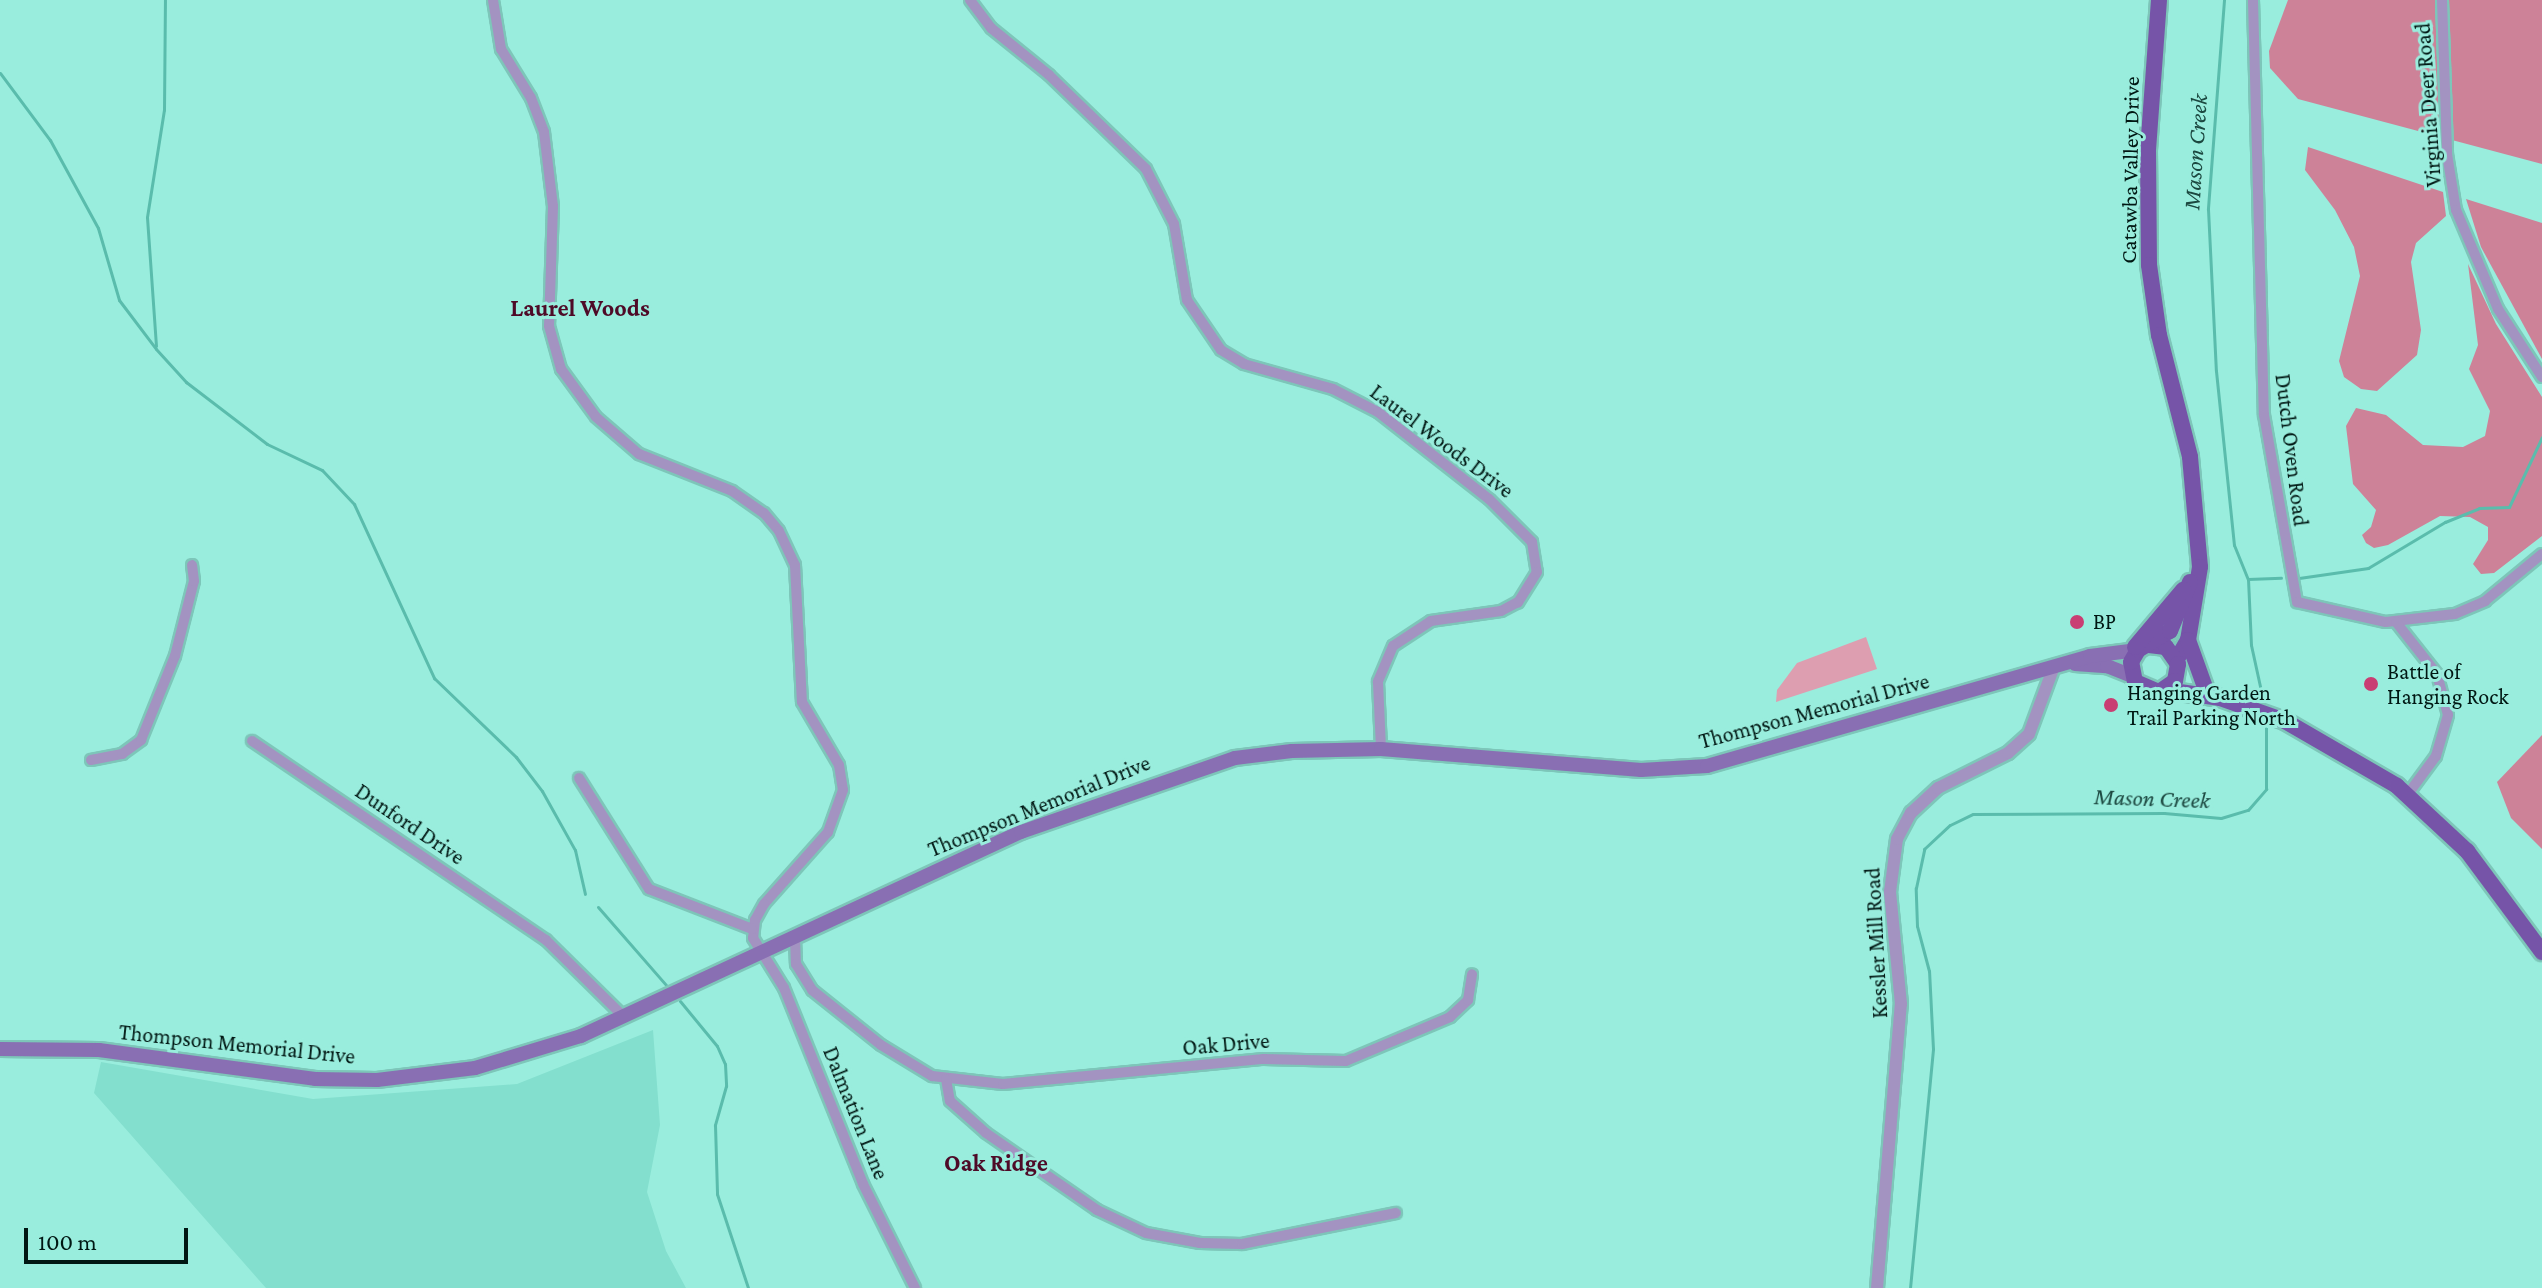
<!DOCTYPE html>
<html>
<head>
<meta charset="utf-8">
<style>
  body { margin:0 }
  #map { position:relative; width:2542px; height:1288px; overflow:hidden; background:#99eddd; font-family:"Crimson Pro",serif }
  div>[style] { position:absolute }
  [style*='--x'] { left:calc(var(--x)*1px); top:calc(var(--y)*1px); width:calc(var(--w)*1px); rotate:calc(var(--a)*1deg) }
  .built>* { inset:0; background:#83dfce }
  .green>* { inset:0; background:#dd9eb0 }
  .forest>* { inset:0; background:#cd8298 }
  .stream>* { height:3px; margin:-1.5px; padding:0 1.5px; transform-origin:1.5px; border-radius:1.5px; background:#5abcac }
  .roads { filter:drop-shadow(2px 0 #7dc6b9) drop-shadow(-2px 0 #7dc6b9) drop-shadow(0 2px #7dc6b9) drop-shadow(0 -2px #7dc6b9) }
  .minor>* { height:10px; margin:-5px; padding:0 5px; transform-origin:5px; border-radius:5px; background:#a393c1 }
  .tertiary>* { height:12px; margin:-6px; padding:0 6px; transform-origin:6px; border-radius:6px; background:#a393c1 }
  .secondary>* { height:14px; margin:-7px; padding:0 7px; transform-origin:7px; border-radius:7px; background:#896fb3 }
  .primary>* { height:16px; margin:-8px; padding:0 8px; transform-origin:8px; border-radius:8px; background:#7654a8 }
  .dots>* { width:22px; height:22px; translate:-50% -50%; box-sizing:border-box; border:4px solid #99eddd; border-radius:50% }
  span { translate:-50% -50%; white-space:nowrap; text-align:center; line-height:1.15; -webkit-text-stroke:6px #99eddd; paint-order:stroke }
  .street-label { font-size:22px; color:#001713 }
  .poi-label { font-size:22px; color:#001713 }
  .left { translate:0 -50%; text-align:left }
  .water-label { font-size:24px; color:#1c4840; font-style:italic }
  .neighbourhood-label { font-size:24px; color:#4e0a27; font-weight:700 }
  .scale { position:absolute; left:24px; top:1228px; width:164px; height:36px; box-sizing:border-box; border:4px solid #001713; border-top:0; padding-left:10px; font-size:24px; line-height:28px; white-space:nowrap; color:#001713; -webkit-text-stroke:6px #99eddd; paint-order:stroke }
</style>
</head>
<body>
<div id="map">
  <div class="built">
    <i style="clip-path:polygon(653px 1030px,660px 1125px,647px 1192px,666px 1251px,686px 1288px,266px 1288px,94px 1093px,101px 1062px,313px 1099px,517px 1084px)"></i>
  </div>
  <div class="green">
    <i style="clip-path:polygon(1866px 637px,1877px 669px,1776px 702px,1777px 690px,1797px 663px)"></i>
  </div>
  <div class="forest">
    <i style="clip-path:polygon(2288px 0,2542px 0,2542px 164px,2298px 99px,2270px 68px,2269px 51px)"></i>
    <i style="clip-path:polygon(2308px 147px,2443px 192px,2446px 216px,2416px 243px,2411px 262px,2421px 330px,2417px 355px,2377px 391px,2361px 389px,2344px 377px,2339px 361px,2360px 276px,2354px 247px,2335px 210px,2305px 170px)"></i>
    <i style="clip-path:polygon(2466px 199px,2542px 223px,2542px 359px,2481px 247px)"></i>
    <i style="clip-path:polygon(2468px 264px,2496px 324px,2542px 397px,2542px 536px,2494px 573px,2481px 574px,2473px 564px,2488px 540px,2488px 527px,2470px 517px,2440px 516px,2388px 545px,2374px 548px,2366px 543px,2362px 535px,2371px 527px,2376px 510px,2353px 484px,2346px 426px,2356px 408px,2386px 415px,2423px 445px,2463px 447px,2485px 436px,2490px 411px,2469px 369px,2478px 345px)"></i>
    <i style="clip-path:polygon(2542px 735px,2542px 849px,2511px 818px,2497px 782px)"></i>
  </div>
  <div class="stream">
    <i style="--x:2224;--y:0;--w:210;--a:94.4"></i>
    <i style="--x:2208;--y:209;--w:162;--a:87.2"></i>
    <i style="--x:2216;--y:371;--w:175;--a:84.1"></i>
    <i style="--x:2234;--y:545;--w:37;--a:68"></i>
    <i style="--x:2248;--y:579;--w:66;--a:87.4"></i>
    <i style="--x:2251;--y:645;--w:66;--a:77.7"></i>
    <i style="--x:0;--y:73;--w:84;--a:53.3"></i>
    <i style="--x:50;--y:140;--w:100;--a:61.4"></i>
    <i style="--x:98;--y:228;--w:75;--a:73.7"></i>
    <i style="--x:119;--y:300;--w:61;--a:52.9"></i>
    <i style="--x:156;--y:349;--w:45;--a:47.7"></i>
    <i style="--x:186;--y:382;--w:102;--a:37.4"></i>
    <i style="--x:267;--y:444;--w:61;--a:25.3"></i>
    <i style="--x:322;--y:470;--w:47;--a:46.7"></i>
    <i style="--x:354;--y:504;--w:192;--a:65.3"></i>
    <i style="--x:434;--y:678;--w:114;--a:43.9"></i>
    <i style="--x:516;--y:757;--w:43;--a:52.6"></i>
    <i style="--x:542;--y:791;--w:68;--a:60.8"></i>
    <i style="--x:575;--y:850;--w:45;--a:77.2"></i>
    <i style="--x:156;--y:346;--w:129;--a:-94"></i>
    <i style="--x:147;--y:217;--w:108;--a:-81"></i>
    <i style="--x:164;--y:110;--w:110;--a:-89.5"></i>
    <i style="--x:2299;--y:578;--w:70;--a:-8.2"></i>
    <i style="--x:2368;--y:568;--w:90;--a:-30.9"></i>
    <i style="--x:2445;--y:522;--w:37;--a:-22"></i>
    <i style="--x:2479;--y:508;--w:30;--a:-2"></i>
    <i style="--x:2509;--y:507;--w:77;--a:-64.8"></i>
    <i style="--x:2248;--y:579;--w:33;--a:-2"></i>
    <i style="--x:598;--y:907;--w:105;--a:48.9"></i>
    <i style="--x:680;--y:1001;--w:58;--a:50.6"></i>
    <i style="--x:717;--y:1046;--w:20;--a:66"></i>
    <i style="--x:725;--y:1064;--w:22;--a:87"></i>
    <i style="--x:726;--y:1086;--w:41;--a:105.8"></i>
    <i style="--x:715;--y:1125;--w:69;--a:88.3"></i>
    <i style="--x:717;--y:1194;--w:99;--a:71.7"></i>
    <i style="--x:1910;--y:1288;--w:240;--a:-84.5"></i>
    <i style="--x:1933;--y:1049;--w:78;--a:-92.9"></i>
    <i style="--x:1929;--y:971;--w:47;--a:-104.9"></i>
    <i style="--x:1917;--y:926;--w:38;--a:-92"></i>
    <i style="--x:1916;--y:888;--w:40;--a:-78"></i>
    <i style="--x:1924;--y:849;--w:35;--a:-43"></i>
    <i style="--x:1950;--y:825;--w:25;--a:-26"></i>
    <i style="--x:1973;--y:814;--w:191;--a:-0.3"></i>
    <i style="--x:2164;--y:813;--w:57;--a:5"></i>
    <i style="--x:2221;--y:818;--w:28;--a:-17"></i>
    <i style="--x:2248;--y:810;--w:28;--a:-49"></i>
    <i style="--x:2266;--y:789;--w:68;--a:-90"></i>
  </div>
  <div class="roads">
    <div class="minor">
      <i style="--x:493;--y:0;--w:50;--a:80.7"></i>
      <i style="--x:501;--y:49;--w:57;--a:58.5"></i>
      <i style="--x:531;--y:98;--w:36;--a:69"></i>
      <i style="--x:544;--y:132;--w:75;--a:83.1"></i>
      <i style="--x:553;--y:206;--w:120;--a:91.9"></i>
      <i style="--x:549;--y:326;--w:45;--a:74.4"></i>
      <i style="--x:561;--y:369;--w:59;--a:53.9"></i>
      <i style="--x:596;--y:417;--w:57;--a:40.7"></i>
      <i style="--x:639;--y:454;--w:100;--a:21.7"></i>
      <i style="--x:732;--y:491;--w:39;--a:35"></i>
      <i style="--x:764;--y:513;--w:23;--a:50"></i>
      <i style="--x:779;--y:531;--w:38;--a:65"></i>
      <i style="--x:795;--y:565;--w:137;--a:87.1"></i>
      <i style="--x:802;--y:702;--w:73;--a:59.6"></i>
      <i style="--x:839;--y:765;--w:25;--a:81"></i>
      <i style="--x:843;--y:790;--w:45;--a:109.7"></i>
      <i style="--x:828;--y:832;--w:96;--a:131.6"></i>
      <i style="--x:764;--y:904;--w:18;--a:119"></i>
      <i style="--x:755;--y:920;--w:18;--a:96"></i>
      <i style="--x:753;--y:938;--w:59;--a:58.2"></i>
      <i style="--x:784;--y:988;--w:211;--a:68"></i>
      <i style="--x:863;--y:1184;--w:116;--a:63.4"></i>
      <i style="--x:970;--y:0;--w:35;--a:53"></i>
      <i style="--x:991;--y:28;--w:75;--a:39"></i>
      <i style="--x:1049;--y:75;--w:135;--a:44.1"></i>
      <i style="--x:1146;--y:169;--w:62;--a:63"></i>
      <i style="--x:1174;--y:224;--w:77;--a:80.3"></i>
      <i style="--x:1187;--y:300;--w:60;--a:55.8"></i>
      <i style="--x:1221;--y:350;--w:27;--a:31"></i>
      <i style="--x:1244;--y:364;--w:92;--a:15.7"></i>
      <i style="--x:1333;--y:389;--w:51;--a:27.1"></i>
      <i style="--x:1378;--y:412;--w:141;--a:38.1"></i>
      <i style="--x:1489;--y:499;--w:61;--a:45"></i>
      <i style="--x:1532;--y:542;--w:30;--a:81"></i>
      <i style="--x:1537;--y:572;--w:36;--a:122"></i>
      <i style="--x:1518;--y:602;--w:19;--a:152"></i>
      <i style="--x:1501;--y:611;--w:71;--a:171.9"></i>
      <i style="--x:1431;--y:621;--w:45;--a:146.7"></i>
      <i style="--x:1393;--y:646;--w:39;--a:113"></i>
      <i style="--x:1378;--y:682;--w:67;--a:87.4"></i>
      <i style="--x:2253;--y:0;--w:415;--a:88.5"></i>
      <i style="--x:2264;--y:415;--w:190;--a:80"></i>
      <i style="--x:2297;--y:602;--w:91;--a:12.7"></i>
      <i style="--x:2386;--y:622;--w:69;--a:-6.6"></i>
      <i style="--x:2455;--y:614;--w:33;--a:-23"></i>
      <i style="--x:2485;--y:601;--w:74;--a:-39.5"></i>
      <i style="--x:2442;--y:0;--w:154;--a:88.1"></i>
      <i style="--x:2447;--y:154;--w:57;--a:80.9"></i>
      <i style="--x:2456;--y:210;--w:108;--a:67"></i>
      <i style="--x:2498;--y:309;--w:81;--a:57.1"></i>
      <i style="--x:2396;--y:622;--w:66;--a:51.7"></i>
      <i style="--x:2437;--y:674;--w:42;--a:75"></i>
      <i style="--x:2448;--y:715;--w:43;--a:106.3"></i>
      <i style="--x:2436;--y:756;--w:47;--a:126.4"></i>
      <i style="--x:252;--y:741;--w:355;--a:34.1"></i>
      <i style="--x:546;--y:940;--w:110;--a:44.6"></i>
      <i style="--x:91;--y:760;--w:32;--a:-11"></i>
      <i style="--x:122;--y:754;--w:24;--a:-36"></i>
      <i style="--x:141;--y:740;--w:91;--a:-68"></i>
      <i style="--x:175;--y:656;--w:77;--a:-75.8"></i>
      <i style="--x:194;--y:581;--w:16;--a:-97"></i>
      <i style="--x:579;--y:778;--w:131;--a:57.8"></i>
      <i style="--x:649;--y:889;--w:110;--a:21.2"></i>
      <i style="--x:795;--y:938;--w:26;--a:88"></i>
      <i style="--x:796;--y:964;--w:31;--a:58"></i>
      <i style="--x:812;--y:990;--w:88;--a:38.6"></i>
      <i style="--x:881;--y:1045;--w:60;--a:31.3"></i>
      <i style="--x:932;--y:1076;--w:71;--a:6.4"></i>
      <i style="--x:1003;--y:1084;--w:262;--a:-5.5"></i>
      <i style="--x:1264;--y:1059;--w:82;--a:1.4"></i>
      <i style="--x:1346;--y:1061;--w:113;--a:-22.9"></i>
      <i style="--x:1450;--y:1017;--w:25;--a:-43"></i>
      <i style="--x:1468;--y:1000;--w:26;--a:-81"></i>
      <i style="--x:946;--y:1079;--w:22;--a:80"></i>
      <i style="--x:950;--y:1101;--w:48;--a:41.6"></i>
      <i style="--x:986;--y:1133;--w:135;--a:34.7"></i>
      <i style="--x:1097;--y:1210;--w:54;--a:25.1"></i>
      <i style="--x:1146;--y:1233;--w:55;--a:10.5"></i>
      <i style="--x:1200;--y:1243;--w:42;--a:1.4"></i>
      <i style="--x:1242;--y:1244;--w:157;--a:-11.4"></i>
    </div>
    <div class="tertiary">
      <i style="--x:1877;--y:1288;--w:285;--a:-85.2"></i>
      <i style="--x:1901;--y:1004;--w:113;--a:-95.6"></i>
      <i style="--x:1890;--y:892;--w:53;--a:-82.5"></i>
      <i style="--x:1897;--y:839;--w:30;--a:-62"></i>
      <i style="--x:1911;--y:813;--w:37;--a:-43"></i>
      <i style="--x:1938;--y:788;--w:78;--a:-26.6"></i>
      <i style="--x:2008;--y:753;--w:28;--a:-42"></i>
      <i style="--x:2029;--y:734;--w:69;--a:-69.7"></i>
    </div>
    <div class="secondary">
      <i style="--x:2075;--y:664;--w:32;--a:4"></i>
      <i style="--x:2107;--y:666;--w:27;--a:22"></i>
      <i style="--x:0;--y:1049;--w:99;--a:0.6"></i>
      <i style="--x:99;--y:1050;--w:218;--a:7.6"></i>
      <i style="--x:315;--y:1079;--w:62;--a:0.9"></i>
      <i style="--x:377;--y:1080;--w:99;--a:-7"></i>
      <i style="--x:475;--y:1068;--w:111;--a:-16.8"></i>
      <i style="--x:581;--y:1036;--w:485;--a:-24.9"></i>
      <i style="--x:1021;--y:832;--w:226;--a:-19.1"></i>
      <i style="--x:1235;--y:758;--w:57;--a:-7"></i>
      <i style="--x:1292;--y:751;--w:89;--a:-1.3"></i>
      <i style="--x:1381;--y:749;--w:261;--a:4.6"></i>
      <i style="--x:1641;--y:770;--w:66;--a:-3.5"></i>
      <i style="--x:1707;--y:766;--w:398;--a:-16"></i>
      <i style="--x:2090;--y:656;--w:48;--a:-7.1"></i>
    </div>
    <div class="primary">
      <i style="--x:2159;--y:0;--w:151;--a:94.2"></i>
      <i style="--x:2148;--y:151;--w:114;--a:89.5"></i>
      <i style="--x:2149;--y:265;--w:71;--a:81.9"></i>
      <i style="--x:2159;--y:335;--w:126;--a:75.7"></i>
      <i style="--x:2190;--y:457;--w:110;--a:84.8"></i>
      <i style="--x:2200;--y:567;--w:74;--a:99.3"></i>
      <i style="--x:2188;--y:640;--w:22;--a:120"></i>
      <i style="--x:2188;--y:640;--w:53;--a:70.2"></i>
      <i style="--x:2149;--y:645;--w:17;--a:7"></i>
      <i style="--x:2166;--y:647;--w:21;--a:55"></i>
      <i style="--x:2178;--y:664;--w:17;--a:100"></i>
      <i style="--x:2175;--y:681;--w:19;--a:145"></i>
      <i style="--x:2159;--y:692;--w:26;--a:-157"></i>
      <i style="--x:2135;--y:682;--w:20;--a:-101"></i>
      <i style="--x:2131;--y:662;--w:14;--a:-60"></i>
      <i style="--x:2138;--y:650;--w:37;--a:-31"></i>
      <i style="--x:2170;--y:631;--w:53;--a:-67.8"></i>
      <i style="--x:2135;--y:647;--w:75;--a:-49.9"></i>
      <i style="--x:2166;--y:690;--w:55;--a:8.4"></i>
      <i style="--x:2220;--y:698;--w:69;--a:19.5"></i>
      <i style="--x:2285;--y:721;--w:129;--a:30.1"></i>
      <i style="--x:2397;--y:786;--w:96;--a:42.9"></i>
      <i style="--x:2467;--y:851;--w:126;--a:53.4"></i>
    </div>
  </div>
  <div class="dots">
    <i style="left:2077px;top:622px;background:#c93e73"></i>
    <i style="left:2371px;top:684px;background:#c93e73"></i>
    <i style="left:2111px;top:705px;background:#c93e73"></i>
  </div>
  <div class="street-label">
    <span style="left:2428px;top:105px;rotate:-94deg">Virginia Deer Road</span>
    <span style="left:2130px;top:170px;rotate:-89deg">Catawba Valley Drive</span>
    <span style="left:1442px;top:441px;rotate:37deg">Laurel Woods Drive</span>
    <span style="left:2292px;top:450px;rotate:83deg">Dutch Oven Road</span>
    <span style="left:1814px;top:711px;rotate:-15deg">Thompson Memorial Drive</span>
    <span style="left:1039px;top:806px;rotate:-22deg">Thompson Memorial Drive</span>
    <span style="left:410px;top:824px;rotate:34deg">Dunford Drive</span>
    <span style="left:1876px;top:943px;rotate:-93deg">Kessler Mill Road</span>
    <span style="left:237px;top:1044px;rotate:6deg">Thompson Memorial Drive</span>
    <span style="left:1226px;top:1044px;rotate:-5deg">Oak Drive</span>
    <span style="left:856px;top:1113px;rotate:68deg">Dalmation Lane</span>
  </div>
  <div class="poi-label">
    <span class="left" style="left:2093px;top:622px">BP</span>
    <span class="left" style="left:2387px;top:684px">Battle of<br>Hanging Rock</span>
    <span class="left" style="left:2127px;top:705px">Hanging Garden<br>Trail Parking North</span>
  </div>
  <div class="water-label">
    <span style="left:2195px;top:152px;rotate:-86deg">Mason Creek</span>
    <span style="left:2152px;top:798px;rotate:2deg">Mason Creek</span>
  </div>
  <div class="neighbourhood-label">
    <span style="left:580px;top:308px">Laurel Woods</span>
    <span style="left:996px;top:1163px">Oak Ridge</span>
  </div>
  <div class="scale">100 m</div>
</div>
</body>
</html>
